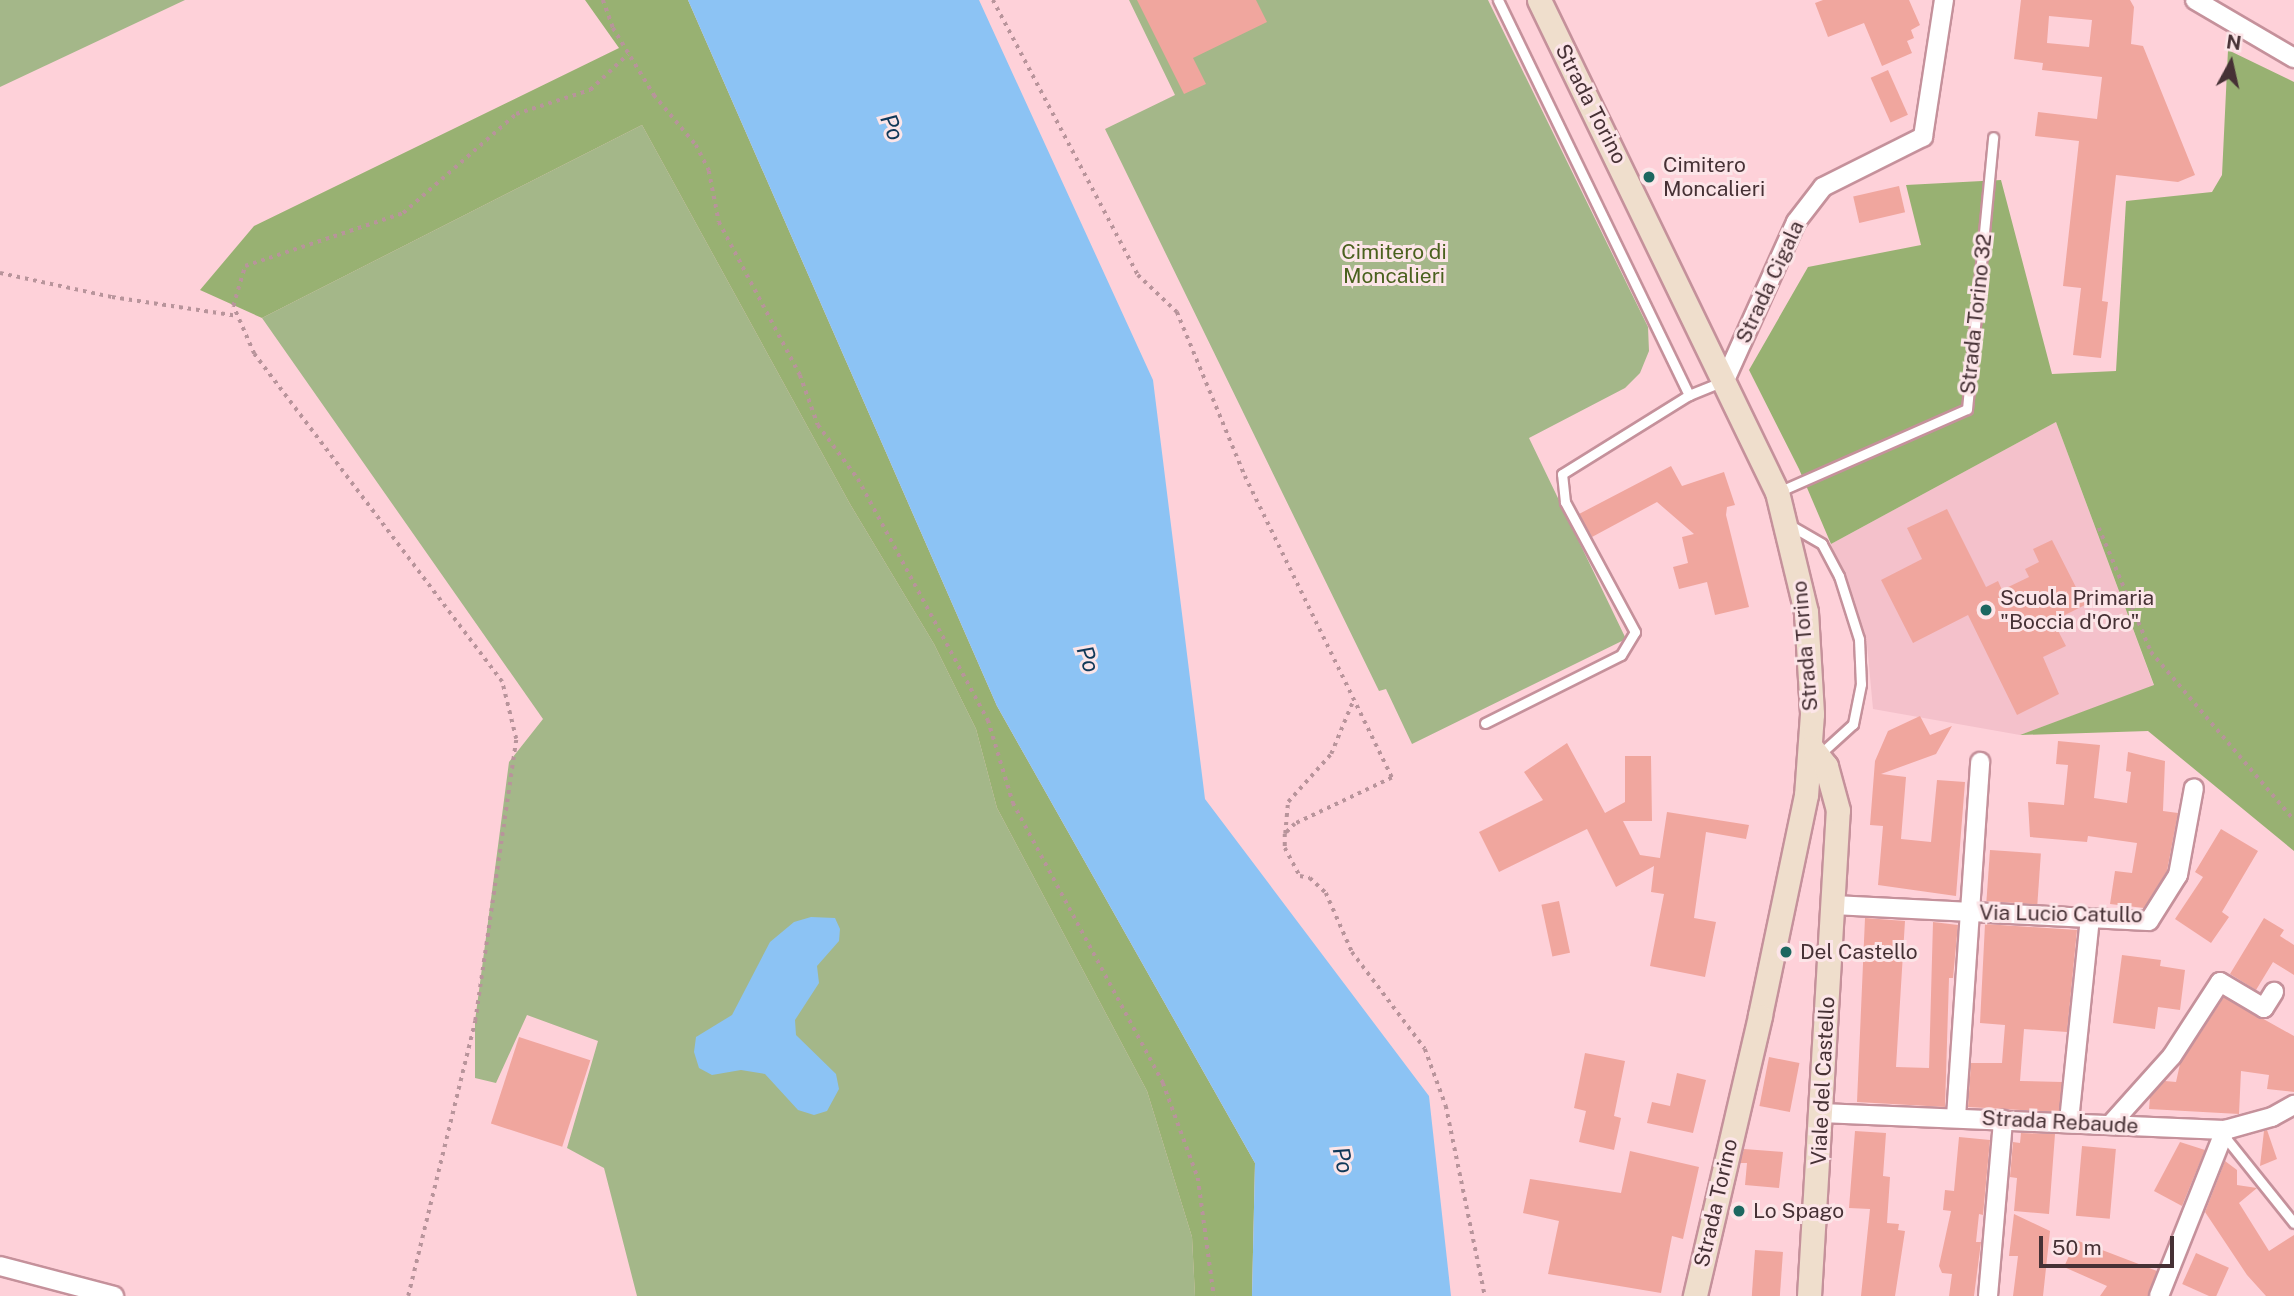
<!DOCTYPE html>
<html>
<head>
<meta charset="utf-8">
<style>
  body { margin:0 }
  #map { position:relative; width:2294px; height:1296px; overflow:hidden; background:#fed1d9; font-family:"Public Sans",sans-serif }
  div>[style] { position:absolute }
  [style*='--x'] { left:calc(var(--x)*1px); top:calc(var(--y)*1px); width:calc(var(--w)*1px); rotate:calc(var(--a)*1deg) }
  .built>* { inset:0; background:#f4c1cb }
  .green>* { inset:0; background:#a4b789 }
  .forest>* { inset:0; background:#98b172 }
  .water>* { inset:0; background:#8cc3f4 }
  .building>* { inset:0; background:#f0a69e; transform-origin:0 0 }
  .path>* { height:3.5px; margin-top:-1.75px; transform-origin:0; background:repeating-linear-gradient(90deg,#b8949b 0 3.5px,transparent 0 8.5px) }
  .roads { filter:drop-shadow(2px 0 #c5919b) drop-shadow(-2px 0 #c5919b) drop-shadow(0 2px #c5919b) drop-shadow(0 -2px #c5919b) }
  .lane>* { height:9px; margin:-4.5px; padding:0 4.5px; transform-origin:4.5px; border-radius:4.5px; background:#fff }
  .street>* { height:18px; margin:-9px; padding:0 9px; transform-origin:9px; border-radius:9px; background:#fff }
  .secondary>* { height:23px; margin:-11.5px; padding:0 11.5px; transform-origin:11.5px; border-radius:11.5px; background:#efdecc }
  .dots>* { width:19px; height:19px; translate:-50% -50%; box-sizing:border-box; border:4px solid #fce5e8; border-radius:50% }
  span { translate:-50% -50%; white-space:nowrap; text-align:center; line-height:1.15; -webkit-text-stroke:6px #fce5e8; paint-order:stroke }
  .street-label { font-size:21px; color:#463135 }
  .poi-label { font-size:21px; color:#463135 }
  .left { translate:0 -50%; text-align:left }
  .park-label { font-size:21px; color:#4a611e }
  .water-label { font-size:23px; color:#0f3858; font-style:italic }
  .north { position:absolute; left:2196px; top:28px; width:70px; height:70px; -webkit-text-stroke:5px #fce5e8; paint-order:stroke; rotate:8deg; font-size:19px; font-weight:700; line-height:28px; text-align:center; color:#463135 }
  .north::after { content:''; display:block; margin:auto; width:24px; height:32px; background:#463135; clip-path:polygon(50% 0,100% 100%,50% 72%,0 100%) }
  .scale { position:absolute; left:2039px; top:1236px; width:135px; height:32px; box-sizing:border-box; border:4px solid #463135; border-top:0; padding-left:9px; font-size:21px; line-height:24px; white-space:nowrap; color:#463135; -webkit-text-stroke:5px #fce5e8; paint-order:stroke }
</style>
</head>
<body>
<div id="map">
  <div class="built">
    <i style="clip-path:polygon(2056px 422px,2154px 686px,2020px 735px,1873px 709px,1867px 644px,1831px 544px)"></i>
  </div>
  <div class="green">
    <i style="clip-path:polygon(0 0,185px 0,0 87px)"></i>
    <i style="clip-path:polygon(1129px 0,1488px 0,1648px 327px,1649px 351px,1640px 373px,1625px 388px,1529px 438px,1626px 639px,1412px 744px,1386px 689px,1379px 691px,1105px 129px,1175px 95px)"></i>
    <i style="clip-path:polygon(642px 125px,850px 504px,934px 644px,976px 729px,997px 808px,1147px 1091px,1192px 1237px,1195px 1296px,637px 1296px,604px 1168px,567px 1148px,598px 1041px,527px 1015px,496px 1083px,475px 1078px,475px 1021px,509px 762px,543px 719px,262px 318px)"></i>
  </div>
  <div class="forest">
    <i style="clip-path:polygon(585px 0,688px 0,997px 706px,1255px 1163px,1252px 1296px,1195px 1296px,1192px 1237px,1147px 1091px,997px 808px,976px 729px,934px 644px,850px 504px,642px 125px,262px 318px,200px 290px,254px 226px,619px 48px)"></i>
    <i style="clip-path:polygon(2228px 50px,2294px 82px,2294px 851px,2148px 731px,2020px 735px,2154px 685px,2056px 422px,1831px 544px,1799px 469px,1749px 370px,1808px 267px,1921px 245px,1906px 185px,2001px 180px,2052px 374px,2116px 371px,2126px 201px,2212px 192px,2222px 175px)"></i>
  </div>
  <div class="water">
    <i style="clip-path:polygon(688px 0,979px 0,1153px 380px,1205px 799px,1429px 1096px,1451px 1296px,1252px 1296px,1255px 1163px,997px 706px)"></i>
    <i style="clip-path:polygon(811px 917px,835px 918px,840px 929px,839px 941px,817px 966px,819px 983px,795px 1020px,796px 1035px,836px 1074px,839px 1089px,827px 1111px,814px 1115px,798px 1110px,765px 1074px,741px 1070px,712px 1075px,699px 1068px,694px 1052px,696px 1037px,732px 1015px,770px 942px,794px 922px)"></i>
  </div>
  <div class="building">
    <i style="clip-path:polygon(1137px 0,1256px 0,1267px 22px,1193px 58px,1206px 84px,1184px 94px)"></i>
    <i style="clip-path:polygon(1823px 0,1909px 0,1920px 25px,1911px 30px,1914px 38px,1907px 41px,1912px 53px,1882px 66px,1864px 23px,1828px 37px,1815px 3px)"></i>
    <i style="clip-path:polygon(evenodd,2021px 0,2130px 0,2134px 7px,2131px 44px,2143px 46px,2195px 175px,2178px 182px,2116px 175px,2102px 301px,2108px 302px,2101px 358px,2073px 355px,2081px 288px,2063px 286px,2079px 141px,2035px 136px,2038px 112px,2097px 119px,2102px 77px,2042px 70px,2043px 63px,2014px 59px,2021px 0,2049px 16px,2092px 20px,2089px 47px,2047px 43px,2049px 16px)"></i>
    <i style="left:1888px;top:70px;width:49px;height:19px;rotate:66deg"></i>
    <i style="left:1899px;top:186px;width:27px;height:47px;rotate:77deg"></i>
    <i style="clip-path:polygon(1671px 466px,1682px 486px,1724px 472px,1735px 505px,1727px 507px,1726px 515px,1749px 607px,1715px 615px,1707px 582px,1679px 589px,1673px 567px,1688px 563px,1682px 537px,1694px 534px,1657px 502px,1592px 537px,1579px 514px)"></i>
    <i style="clip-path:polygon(1947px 509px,1986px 587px,1998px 581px,2002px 590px,2029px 577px,2025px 569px,2039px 562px,2033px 549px,2052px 540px,2085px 605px,2053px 621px,2066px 646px,2043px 657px,2059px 694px,2017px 715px,1968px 615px,1913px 643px,1881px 580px,1922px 559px,1907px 528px)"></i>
    <i style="clip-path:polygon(1920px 716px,1930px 735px,1952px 726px,1936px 754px,1881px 774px,1906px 777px,1901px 839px,1931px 842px,1937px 780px,1965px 782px,1956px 896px,1878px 885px,1883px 826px,1870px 825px,1875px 761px,1888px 731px)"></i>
    <i style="clip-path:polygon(2058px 741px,2100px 745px,2094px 798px,2127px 803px,2131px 772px,2126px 771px,2128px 752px,2165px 761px,2163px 811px,2178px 813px,2167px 871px,2144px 908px,2110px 904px,2115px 871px,2132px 873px,2137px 843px,2088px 836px,2087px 842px,2030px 837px,2028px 802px,2064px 805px,2068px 765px,2056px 764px)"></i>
    <i style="clip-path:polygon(1567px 743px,1605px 813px,1625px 802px,1625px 756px,1651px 756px,1652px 821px,1623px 821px,1640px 855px,1660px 858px,1667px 812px,1749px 825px,1746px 839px,1706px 832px,1694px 918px,1716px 922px,1705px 977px,1650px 966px,1664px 894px,1651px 892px,1654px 866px,1616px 887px,1587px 829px,1499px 872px,1479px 832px,1543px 800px,1524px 772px)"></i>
    <i style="clip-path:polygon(2221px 829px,2258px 851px,2222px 912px,2229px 917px,2211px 943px,2175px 919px,2203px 877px,2195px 872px)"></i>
    <i style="left:1990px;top:850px;width:51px;height:51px;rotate:4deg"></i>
    <i style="left:1559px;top:901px;width:53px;height:18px;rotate:78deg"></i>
    <i style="clip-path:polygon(1865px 918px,1905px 921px,1896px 1067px,1929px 1068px,1933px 922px,1958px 925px,1953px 978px,1949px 978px,1945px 1107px,1857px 1102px)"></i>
    <i style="clip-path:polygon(2264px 918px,2284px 930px,2280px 936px,2294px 945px,2294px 975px,2273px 962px,2256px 990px,2230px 974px)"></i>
    <i style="clip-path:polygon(1985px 924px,2077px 930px,2067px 1032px,2024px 1029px,2020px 1081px,2062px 1082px,2059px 1112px,1968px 1107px,1971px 1063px,2002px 1063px,2005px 1025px,1980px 1023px)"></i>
    <i style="clip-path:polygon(2122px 955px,2161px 960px,2160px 966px,2185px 970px,2180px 1010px,2158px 1007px,2155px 1029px,2113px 1023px)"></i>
    <i style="clip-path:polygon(2224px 997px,2294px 1036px,2294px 1092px,2267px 1089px,2269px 1075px,2241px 1071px,2239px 1114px,2149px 1109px,2150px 1097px,2165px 1081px,2176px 1082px,2180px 1064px)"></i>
    <i style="left:519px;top:1037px;width:75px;height:91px;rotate:18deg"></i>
    <i style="clip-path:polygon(1585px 1053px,1625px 1061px,1614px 1116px,1621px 1118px,1614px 1150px,1579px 1142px,1586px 1111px,1574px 1108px)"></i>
    <i style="left:1769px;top:1057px;width:31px;height:50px;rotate:11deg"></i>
    <i style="clip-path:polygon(1677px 1073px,1706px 1080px,1693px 1133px,1647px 1123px,1652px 1102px,1670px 1106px)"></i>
    <i style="clip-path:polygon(2267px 1130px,2277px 1159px,2260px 1166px,2264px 1131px)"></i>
    <i style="clip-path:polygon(1855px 1131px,1886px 1133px,1883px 1176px,1890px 1177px,1887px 1223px,1899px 1224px,1898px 1230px,1905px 1231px,1895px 1296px,1861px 1296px,1870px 1209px,1849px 1208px)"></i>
    <i style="clip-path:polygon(2021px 1133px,2055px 1134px,2049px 1214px,2014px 1211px,2017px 1178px,2010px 1177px,2013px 1142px,2020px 1143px)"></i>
    <i style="clip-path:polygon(1959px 1137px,1990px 1140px,1983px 1215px,1979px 1214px,1976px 1242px,1981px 1242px,1974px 1296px,1949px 1296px,1952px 1274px,1942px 1273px,1939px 1266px,1951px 1211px,1943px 1210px,1945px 1190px,1954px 1191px)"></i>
    <i style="clip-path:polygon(2180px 1142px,2205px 1150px,2182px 1206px,2154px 1191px)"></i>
    <i style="left:2082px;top:1146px;width:34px;height:70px;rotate:5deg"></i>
    <i style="clip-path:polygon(1744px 1149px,1783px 1152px,1779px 1188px,1745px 1185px,1747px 1163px,1740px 1163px)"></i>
    <i style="clip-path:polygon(1630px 1151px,1699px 1167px,1683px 1239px,1672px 1236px,1661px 1293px,1548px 1274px,1559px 1221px,1523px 1213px,1530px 1179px,1621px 1193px)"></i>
    <i style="clip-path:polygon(2225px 1161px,2237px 1170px,2237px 1185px,2257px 1188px,2239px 1203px,2269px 1251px,2294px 1235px,2294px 1296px,2266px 1296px,2247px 1275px,2205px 1212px)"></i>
    <i style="clip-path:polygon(2014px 1214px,2050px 1231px,2043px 1296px,2013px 1296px,2018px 1256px,2009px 1256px)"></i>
    <i style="clip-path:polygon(2076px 1240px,2157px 1271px,2148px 1296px,2100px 1296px,2107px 1286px,2064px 1267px)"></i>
    <i style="left:1755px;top:1250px;width:28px;height:46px;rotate:4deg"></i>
    <i style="left:2196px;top:1253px;width:36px;height:34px;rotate:24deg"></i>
  </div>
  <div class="path">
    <i style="--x:603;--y:0;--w:30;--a:70"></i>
    <i style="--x:613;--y:28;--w:79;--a:58.5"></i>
    <i style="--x:654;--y:95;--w:65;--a:50"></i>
    <i style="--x:696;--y:145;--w:29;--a:63"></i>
    <i style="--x:709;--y:171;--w:52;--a:78.9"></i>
    <i style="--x:719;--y:222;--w:173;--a:62.1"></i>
    <i style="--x:800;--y:375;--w:53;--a:70.2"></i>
    <i style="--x:818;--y:425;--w:67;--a:53.5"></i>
    <i style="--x:858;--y:479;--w:274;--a:61.7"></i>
    <i style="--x:988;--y:720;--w:87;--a:73.2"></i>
    <i style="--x:1013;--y:803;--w:318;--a:61.8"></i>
    <i style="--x:1163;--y:1083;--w:101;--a:69.8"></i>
    <i style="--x:1198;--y:1178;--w:119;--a:82.3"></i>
    <i style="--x:993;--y:0;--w:311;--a:62.2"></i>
    <i style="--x:1138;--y:275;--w:54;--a:43.5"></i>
    <i style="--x:1177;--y:312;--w:178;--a:67.5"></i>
    <i style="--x:1245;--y:476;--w:336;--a:64"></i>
    <i style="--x:1392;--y:778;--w:107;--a:154.6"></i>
    <i style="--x:1295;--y:824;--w:14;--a:135"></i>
    <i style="--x:1285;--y:834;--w:14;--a:90"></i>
    <i style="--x:1285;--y:848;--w:32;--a:62"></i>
    <i style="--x:1300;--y:876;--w:10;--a:11"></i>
    <i style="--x:1310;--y:878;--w:22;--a:43"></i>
    <i style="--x:1326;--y:893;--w:64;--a:66.2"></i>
    <i style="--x:1352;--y:952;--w:121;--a:53"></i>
    <i style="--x:1425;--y:1049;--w:61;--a:69.8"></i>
    <i style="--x:1446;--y:1106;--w:194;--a:78.4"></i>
    <i style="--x:0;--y:273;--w:115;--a:12.1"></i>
    <i style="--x:112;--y:297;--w:126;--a:8.6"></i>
    <i style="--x:2099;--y:528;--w:134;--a:67.2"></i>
    <i style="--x:2151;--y:652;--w:221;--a:49.6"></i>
    <i style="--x:1285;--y:834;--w:32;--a:-85"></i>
    <i style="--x:1288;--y:802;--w:64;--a:-48.1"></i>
    <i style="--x:1331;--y:754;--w:57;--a:-67.5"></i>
    <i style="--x:408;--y:1296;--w:283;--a:-76.3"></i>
    <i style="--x:475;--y:1021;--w:285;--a:-81.7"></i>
    <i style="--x:516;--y:739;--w:59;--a:-103.8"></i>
    <i style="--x:502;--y:682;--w:411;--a:-127.1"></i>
    <i style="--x:254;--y:354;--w:52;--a:-113.6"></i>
    <i style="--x:233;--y:306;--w:42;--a:-73.3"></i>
    <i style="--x:245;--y:266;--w:167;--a:-18.5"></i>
    <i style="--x:403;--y:213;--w:150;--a:-41.2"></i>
    <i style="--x:516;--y:114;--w:78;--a:-18"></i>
    <i style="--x:590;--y:90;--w:52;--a:-43.5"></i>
  </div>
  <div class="roads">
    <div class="lane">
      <i style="--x:1498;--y:0;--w:439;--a:64.2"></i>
      <i style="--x:1689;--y:395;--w:37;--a:-22"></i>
      <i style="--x:1778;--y:492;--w:206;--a:-23.7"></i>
      <i style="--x:1967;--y:409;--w:273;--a:-84.5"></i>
      <i style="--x:1788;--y:524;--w:39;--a:30"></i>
      <i style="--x:1822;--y:544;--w:36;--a:62"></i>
      <i style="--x:1839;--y:576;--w:66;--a:72.4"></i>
      <i style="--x:1859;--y:639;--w:45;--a:87.5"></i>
      <i style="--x:1861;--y:684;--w:41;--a:101.3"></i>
      <i style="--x:1853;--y:724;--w:45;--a:137.7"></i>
      <i style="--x:1485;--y:723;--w:152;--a:-26.6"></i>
      <i style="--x:1621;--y:655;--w:27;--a:-59"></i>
      <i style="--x:1635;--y:632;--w:148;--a:-118.3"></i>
      <i style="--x:1565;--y:502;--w:28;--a:-96"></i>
      <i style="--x:1562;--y:474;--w:150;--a:-31.9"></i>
      <i style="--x:2225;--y:1137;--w:110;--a:51.3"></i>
    </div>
    <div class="street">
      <i style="--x:2195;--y:0;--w:115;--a:30.4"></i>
      <i style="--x:1725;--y:380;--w:173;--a:-65.8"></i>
      <i style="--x:1796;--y:222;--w:44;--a:-52.4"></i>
      <i style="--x:1823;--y:187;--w:112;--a:-26.6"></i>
      <i style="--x:1923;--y:137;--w:139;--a:-81.3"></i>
      <i style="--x:1833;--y:905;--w:316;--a:2.9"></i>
      <i style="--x:2149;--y:921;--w:54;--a:-57.8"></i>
      <i style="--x:2178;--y:875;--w:88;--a:-79.6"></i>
      <i style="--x:1821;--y:1113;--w:404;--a:2.4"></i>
      <i style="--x:2225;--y:1130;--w:49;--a:-15.5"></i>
      <i style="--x:2272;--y:1117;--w:25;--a:-29"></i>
      <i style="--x:1956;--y:1117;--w:356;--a:-86.1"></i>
      <i style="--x:2069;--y:1121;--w:203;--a:-84.1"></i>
      <i style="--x:2111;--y:1124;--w:91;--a:-48.1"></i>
      <i style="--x:2172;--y:1056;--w:88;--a:-57"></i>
      <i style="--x:2220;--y:982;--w:51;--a:30.6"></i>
      <i style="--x:2264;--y:1008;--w:19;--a:-58"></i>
      <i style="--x:0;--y:1266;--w:118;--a:14.7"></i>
      <i style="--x:1988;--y:1296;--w:177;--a:-85.1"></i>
      <i style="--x:2159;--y:1296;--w:179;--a:-68.3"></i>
    </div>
    <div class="secondary">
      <i style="--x:1539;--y:0;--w:547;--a:64.19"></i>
      <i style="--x:1777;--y:492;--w:123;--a:76.4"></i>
      <i style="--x:1806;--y:612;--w:102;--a:86.6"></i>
      <i style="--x:1812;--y:714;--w:81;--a:94.2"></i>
      <i style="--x:1806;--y:795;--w:226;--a:101.8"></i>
      <i style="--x:1760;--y:1016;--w:287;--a:103.1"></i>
      <i style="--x:1809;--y:1296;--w:487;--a:-86.6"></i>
      <i style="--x:1838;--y:810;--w:46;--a:-105.3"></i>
      <i style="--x:1826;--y:766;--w:24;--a:-128"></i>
    </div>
  </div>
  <div class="dots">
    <i style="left:1649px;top:177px;background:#1c6760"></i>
    <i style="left:1986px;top:610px;background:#1c6760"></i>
    <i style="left:1786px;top:952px;background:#1c6760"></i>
    <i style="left:1739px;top:1211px;background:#1c6760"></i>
  </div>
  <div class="street-label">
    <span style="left:1591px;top:104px;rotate:63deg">Strada Torino</span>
    <span style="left:1770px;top:282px;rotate:-65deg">Strada Cigala</span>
    <span style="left:1976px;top:314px;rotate:-84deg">Strada Torino 32</span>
    <span style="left:1805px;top:646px;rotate:-95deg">Strada Torino</span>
    <span style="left:2061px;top:914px;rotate:1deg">Via Lucio Catullo</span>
    <span style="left:1823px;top:1081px;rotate:-87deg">Viale del Castello</span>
    <span style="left:2060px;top:1122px;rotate:3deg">Strada Rebaude</span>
    <span style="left:1716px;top:1203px;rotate:-77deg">Strada Torino</span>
  </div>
  <div class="poi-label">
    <span class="left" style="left:1663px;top:177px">Cimitero<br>Moncalieri</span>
    <span class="left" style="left:2000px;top:610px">Scuola Primaria<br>"Boccia d'Oro"</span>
    <span class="left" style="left:1800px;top:952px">Del Castello</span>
    <span class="left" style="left:1753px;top:1211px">Lo Spago</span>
  </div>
  <div class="park-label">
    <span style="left:1394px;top:264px">Cimitero di<br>Moncalieri</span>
  </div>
  <div class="water-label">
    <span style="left:892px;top:127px;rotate:67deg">Po</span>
    <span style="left:1088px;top:659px;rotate:71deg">Po</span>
    <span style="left:1343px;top:1160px;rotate:77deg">Po</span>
  </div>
  <div class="north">N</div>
  <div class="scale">50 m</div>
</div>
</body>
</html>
